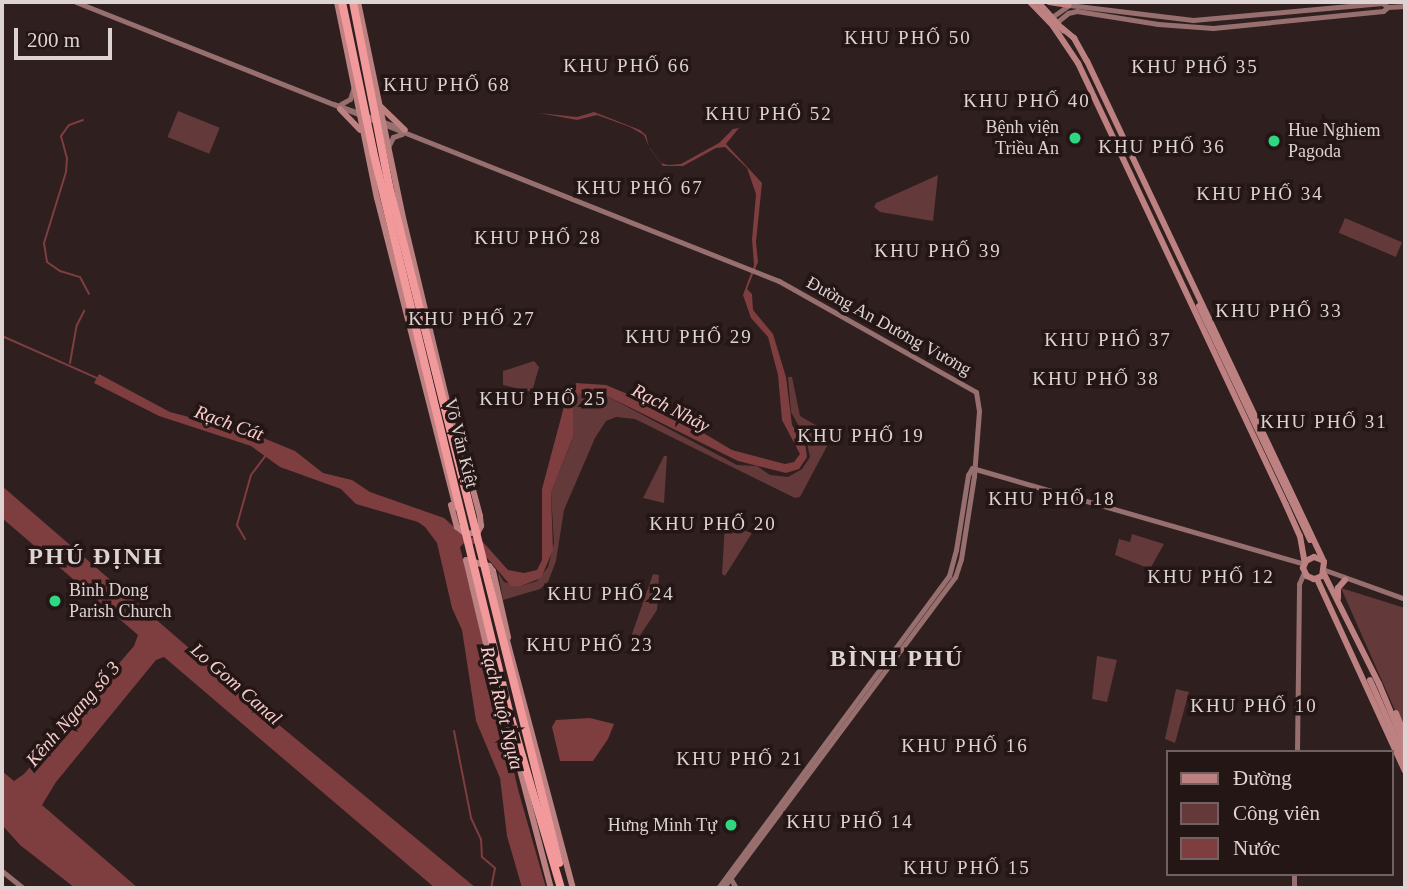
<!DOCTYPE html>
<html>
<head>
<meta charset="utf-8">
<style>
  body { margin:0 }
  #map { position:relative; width:1407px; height:890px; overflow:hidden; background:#2f1f1f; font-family:Georgia,serif }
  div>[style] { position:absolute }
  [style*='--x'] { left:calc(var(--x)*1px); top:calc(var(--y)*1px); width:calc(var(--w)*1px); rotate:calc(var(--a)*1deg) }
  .green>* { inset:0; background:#633939; transform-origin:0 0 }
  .water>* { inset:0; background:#7e3d3f }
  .stream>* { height:2px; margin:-1px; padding:0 1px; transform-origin:1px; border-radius:1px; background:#7e3d3f }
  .secondary>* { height:5px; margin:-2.5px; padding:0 2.5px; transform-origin:2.5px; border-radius:2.5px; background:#966f6e }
  .primary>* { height:6px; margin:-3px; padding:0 3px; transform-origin:3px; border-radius:3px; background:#bd8181 }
  .highway>* { height:8px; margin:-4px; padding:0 4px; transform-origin:4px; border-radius:4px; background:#f29a9b }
  .dots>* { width:19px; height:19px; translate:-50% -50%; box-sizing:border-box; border:4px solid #251616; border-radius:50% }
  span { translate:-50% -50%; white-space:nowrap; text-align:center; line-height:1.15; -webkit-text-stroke:7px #251616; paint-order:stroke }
  .poi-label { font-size:18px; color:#ddd3d2 }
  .right { translate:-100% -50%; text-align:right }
  .left { translate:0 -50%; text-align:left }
  .street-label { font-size:18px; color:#ddd3d2 }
  .neighbourhood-label { font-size:19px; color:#ddd3d2; letter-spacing:2px }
  .water-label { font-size:19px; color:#f8cecd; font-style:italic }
  .district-label { font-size:24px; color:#ddd3d2; font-weight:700; letter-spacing:2px }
  .frame { position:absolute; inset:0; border:4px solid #ddd3d2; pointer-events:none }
  .legend { position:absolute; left:1166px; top:750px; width:228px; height:126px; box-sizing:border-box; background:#251616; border:2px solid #6f6261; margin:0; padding:9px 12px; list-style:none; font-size:21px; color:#ddd3d2 }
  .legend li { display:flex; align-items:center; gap:14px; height:35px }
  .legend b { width:35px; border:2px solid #6f6261 }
  .scale { position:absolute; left:14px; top:28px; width:98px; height:32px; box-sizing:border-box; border:4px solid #ddd3d2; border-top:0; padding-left:9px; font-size:21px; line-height:24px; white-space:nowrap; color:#ddd3d2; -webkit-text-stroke:5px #251616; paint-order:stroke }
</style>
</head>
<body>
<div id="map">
  <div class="green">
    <i style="left:178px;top:111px;width:45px;height:28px;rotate:22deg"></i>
    <i style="clip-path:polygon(938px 175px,933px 221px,880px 212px,874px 207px,876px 203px)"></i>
    <i style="left:1345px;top:218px;width:62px;height:16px;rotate:23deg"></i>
    <i style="clip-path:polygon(534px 361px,539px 367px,532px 392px,503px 385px,503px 371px)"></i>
    <i style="clip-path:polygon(788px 377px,792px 377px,800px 416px,833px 435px,800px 497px,795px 498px,635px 419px,616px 417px,606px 421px,595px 438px,564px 510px,556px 561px,548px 582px,540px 589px,503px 600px,498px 572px,504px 582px,521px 586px,537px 581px,548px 567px,554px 543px,551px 493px,572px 440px,573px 405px,579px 393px,607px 396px,737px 465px,757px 466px,770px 475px,788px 477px,802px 469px,810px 457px,806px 439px,791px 412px)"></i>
    <i style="clip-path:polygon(664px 456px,667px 456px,664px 503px,643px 498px)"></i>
    <i style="clip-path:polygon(725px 523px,752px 533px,725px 576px,722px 574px)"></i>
    <i style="clip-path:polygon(1132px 534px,1164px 544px,1150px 569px,1115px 555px,1119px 539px,1130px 542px)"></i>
    <i style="clip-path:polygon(653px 574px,659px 575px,657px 610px,637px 640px,632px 634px)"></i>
    <i style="clip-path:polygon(1341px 588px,1405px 608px,1405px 733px)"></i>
    <i style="clip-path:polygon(1097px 656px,1117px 660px,1107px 702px,1092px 699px)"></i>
    <i style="clip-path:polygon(1176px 689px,1189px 692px,1175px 743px,1165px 739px)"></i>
  </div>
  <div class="water">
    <i style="clip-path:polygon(594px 112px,640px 130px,646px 135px,649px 147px,661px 163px,668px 165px,681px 164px,719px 143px,733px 129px,739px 128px,726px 144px,762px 183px,756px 242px,758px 262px,747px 289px,752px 294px,753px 310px,773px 334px,786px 377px,792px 425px,805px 443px,807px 457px,799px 469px,786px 473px,738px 461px,607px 396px,584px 392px,578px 395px,573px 405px,573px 437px,551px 493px,553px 550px,541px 578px,521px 586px,511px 586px,475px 544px,465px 542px,460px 547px,519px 793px,546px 888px,522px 888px,507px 836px,500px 778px,476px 721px,462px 630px,452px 608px,437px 543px,425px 527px,418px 522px,356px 504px,341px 489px,280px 467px,251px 446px,159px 416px,94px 383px,99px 374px,170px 412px,256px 435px,295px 451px,323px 473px,352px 480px,370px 492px,444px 518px,462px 534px,482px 541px,508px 570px,524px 573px,537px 570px,542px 560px,542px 489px,566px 399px,576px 383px,606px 385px,663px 409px,732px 450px,785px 464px,794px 462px,800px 454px,782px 420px,778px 375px,768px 337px,751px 318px,743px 295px,754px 265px,752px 239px,756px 194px,747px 168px,725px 147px,716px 148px,683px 166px,663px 166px,650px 149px,644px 135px,630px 127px,597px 115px,577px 120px,539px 113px,577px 117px)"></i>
    <i style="clip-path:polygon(2px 486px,249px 700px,476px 888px,435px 888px,164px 657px,156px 660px,56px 782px,42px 805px,138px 888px,75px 888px,20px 845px,2px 825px,2px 771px,14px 781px,24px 774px,134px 646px,138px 635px,2px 518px)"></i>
    <i style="clip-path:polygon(590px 718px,614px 724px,608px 739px,593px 761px,560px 761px,552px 727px,556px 720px)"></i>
  </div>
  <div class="stream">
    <i style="--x:83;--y:120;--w:15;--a:160"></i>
    <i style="--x:69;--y:125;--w:14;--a:126"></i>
    <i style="--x:61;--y:136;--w:23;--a:75"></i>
    <i style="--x:67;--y:158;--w:14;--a:94"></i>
    <i style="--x:66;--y:172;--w:74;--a:107.2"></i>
    <i style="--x:44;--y:243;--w:19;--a:81"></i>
    <i style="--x:47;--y:262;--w:16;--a:35"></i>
    <i style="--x:60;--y:271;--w:21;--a:17"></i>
    <i style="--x:80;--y:277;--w:19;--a:62"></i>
    <i style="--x:2;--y:336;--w:104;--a:23.9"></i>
    <i style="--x:70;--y:363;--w:39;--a:-80"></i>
    <i style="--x:77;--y:325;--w:16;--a:-63"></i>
    <i style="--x:245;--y:539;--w:16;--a:-120"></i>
    <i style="--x:237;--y:525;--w:52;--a:-74.4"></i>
    <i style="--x:251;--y:475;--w:25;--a:-53"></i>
    <i style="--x:454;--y:731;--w:89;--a:78.9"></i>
    <i style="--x:471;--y:818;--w:23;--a:65"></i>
    <i style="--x:481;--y:839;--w:18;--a:87"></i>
    <i style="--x:482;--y:857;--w:17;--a:40"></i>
    <i style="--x:495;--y:868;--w:20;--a:101"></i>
  </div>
  <div class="secondary">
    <i style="--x:76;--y:2;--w:756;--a:21.65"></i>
    <i style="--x:779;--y:281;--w:226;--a:29.4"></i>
    <i style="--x:976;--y:392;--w:19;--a:81"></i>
    <i style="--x:979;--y:411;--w:65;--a:94.4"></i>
    <i style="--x:974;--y:476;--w:84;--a:98.9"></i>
    <i style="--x:961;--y:559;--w:19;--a:108"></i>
    <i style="--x:955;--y:577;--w:388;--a:126.7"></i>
    <i style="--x:1052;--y:17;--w:21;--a:-35"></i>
    <i style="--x:1069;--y:5;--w:125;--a:6.9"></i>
    <i style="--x:1193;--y:20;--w:190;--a:-5.1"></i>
    <i style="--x:1382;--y:3;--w:7;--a:34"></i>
    <i style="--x:1057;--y:22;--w:14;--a:-39"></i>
    <i style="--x:1068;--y:13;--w:9;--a:-13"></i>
    <i style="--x:1077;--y:11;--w:82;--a:9.1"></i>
    <i style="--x:1158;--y:24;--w:55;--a:4.2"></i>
    <i style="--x:1213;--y:28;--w:171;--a:-5.7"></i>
    <i style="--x:1383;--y:11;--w:6;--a:-39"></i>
    <i style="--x:1388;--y:7;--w:17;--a:-3"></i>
    <i style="--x:334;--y:104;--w:73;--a:19.9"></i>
    <i style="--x:341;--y:104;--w:10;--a:-29"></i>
    <i style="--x:350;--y:99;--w:13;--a:-72"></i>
    <i style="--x:388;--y:147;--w:11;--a:-63"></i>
    <i style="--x:393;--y:137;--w:9;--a:-18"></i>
    <i style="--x:972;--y:468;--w:346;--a:16.1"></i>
    <i style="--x:1325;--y:570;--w:85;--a:19.9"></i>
    <i style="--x:1297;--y:752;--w:168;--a:-89.3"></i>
    <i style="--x:1299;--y:584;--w:13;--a:-67"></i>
    <i style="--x:2;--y:871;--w:27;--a:39"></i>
    <i style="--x:729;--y:876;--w:14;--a:60"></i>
    <i style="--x:718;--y:888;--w:388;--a:-53.5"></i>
    <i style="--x:949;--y:576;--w:27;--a:-75"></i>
    <i style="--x:956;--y:550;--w:76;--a:-80.9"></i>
    <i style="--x:968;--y:475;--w:8;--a:-60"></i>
    <i style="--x:1294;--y:888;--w:14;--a:-90"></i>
  </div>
  <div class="primary">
    <i style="--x:337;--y:2;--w:200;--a:78.5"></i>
    <i style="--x:377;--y:198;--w:319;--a:75.7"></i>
    <i style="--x:358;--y:2;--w:225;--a:78.2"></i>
    <i style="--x:404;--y:222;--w:262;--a:76.5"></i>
    <i style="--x:1030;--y:2;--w:33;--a:46"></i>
    <i style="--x:1053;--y:26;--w:45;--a:56"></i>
    <i style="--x:1078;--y:63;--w:488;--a:64.8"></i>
    <i style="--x:1286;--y:505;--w:34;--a:66"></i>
    <i style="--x:1300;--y:536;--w:27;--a:80"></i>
    <i style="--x:1038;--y:2;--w:38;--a:48"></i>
    <i style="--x:1049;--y:2;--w:20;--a:9"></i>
    <i style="--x:1062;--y:28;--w:16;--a:40"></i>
    <i style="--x:1074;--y:38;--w:26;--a:61"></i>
    <i style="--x:1087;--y:61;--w:554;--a:64.68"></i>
    <i style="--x:1324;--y:562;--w:14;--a:98"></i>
    <i style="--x:1322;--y:576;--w:9;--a:159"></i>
    <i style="--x:1314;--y:579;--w:8;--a:-157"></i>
    <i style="--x:1307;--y:576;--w:9;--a:-117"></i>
    <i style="--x:1303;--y:568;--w:8;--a:-67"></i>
    <i style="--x:1306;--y:561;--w:9;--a:-27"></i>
    <i style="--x:1314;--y:557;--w:9;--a:21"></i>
    <i style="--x:381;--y:107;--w:33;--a:44"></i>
    <i style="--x:340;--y:109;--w:29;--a:46"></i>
    <i style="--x:1199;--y:306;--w:259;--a:64.6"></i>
    <i style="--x:451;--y:505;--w:23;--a:75"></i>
    <i style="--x:457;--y:527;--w:11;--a:38"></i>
    <i style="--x:466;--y:534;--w:12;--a:-9"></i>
    <i style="--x:478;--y:532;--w:7;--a:-63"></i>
    <i style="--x:481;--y:526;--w:10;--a:-96"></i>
    <i style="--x:480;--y:516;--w:51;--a:-104.9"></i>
    <i style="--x:1324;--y:574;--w:123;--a:63.4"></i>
    <i style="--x:1379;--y:684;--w:67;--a:67.2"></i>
    <i style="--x:1317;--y:579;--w:211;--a:65.4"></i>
    <i style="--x:1338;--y:598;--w:10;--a:-90"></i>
    <i style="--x:1338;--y:588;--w:11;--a:-49"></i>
    <i style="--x:505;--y:633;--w:264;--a:75.1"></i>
    <i style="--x:488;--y:640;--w:35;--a:77"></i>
    <i style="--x:486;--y:644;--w:86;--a:-103.4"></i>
    <i style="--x:466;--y:560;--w:24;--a:15"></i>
    <i style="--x:489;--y:566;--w:6;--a:51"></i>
    <i style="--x:493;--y:571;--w:68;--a:77.2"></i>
    <i style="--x:1370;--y:680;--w:86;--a:66.1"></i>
    <i style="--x:505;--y:712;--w:182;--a:75.4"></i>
    <i style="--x:1396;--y:713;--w:24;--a:68"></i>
  </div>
  <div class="highway">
    <i style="--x:342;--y:2;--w:152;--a:78.2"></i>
    <i style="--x:373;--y:151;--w:580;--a:76.35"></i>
    <i style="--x:510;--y:715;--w:180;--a:73.6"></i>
    <i style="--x:353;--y:2;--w:187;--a:78.9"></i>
    <i style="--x:389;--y:186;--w:698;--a:75.9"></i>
  </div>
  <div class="dots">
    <i style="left:1075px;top:138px;background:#2ed883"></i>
    <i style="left:1274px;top:141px;background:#2ed883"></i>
    <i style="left:55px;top:601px;background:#2ed883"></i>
    <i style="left:731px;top:825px;background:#2ed883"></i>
  </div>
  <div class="poi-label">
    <span class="right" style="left:1059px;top:138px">Bệnh viện<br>Triều An</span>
    <span class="left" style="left:1288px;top:141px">Hue Nghiem<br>Pagoda</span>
    <span class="left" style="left:69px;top:601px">Binh Dong<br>Parish Church</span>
    <span class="right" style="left:717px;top:825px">Hưng Minh Tự</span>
  </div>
  <div class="street-label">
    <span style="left:889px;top:326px;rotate:29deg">Đường An Dương Vương</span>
    <span style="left:461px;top:443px;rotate:76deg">Võ Văn Kiệt</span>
  </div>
  <div class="neighbourhood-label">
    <span style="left:908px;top:38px">KHU PHỐ 50</span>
    <span style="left:627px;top:66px">KHU PHỐ 66</span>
    <span style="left:1195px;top:67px">KHU PHỐ 35</span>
    <span style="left:447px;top:85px">KHU PHỐ 68</span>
    <span style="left:1027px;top:101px">KHU PHỐ 40</span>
    <span style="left:769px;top:114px">KHU PHỐ 52</span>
    <span style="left:1162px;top:147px">KHU PHỐ 36</span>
    <span style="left:640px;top:188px">KHU PHỐ 67</span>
    <span style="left:1260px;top:194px">KHU PHỐ 34</span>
    <span style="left:538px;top:238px">KHU PHỐ 28</span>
    <span style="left:938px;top:251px">KHU PHỐ 39</span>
    <span style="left:1279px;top:311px">KHU PHỐ 33</span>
    <span style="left:472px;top:319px">KHU PHỐ 27</span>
    <span style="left:689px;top:337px">KHU PHỐ 29</span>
    <span style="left:1108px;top:340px">KHU PHỐ 37</span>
    <span style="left:1096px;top:379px">KHU PHỐ 38</span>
    <span style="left:543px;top:399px">KHU PHỐ 25</span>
    <span style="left:1324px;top:422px">KHU PHỐ 31</span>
    <span style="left:861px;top:436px">KHU PHỐ 19</span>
    <span style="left:1052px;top:499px">KHU PHỐ 18</span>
    <span style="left:713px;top:524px">KHU PHỐ 20</span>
    <span style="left:1211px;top:577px">KHU PHỐ 12</span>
    <span style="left:611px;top:594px">KHU PHỐ 24</span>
    <span style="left:590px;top:645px">KHU PHỐ 23</span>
    <span style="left:1254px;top:706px">KHU PHỐ 10</span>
    <span style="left:965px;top:746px">KHU PHỐ 16</span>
    <span style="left:740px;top:759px">KHU PHỐ 21</span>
    <span style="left:850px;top:822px">KHU PHỐ 14</span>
    <span style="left:967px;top:868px">KHU PHỐ 15</span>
  </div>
  <div class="water-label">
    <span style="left:671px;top:408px;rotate:27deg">Rạch Nhảy</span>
    <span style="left:229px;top:423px;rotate:20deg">Rạch Cát</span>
    <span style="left:236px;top:684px;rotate:41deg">Lo Gom Canal</span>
    <span style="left:502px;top:708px;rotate:76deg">Rạch Ruột Ngựa</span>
    <span style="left:73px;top:714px;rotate:-49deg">Kênh Ngang số 3</span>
  </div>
  <div class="district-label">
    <span style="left:96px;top:557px">PHÚ ĐỊNH</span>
    <span style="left:897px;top:659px">BÌNH PHÚ</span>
  </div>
  <div class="frame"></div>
  <ul class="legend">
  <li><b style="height:9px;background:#bd8181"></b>Đường</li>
  <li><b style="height:19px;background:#633939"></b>Công viên</li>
  <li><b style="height:19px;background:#7e3d3f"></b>Nước</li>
  </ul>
  <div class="scale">200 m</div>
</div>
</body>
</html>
